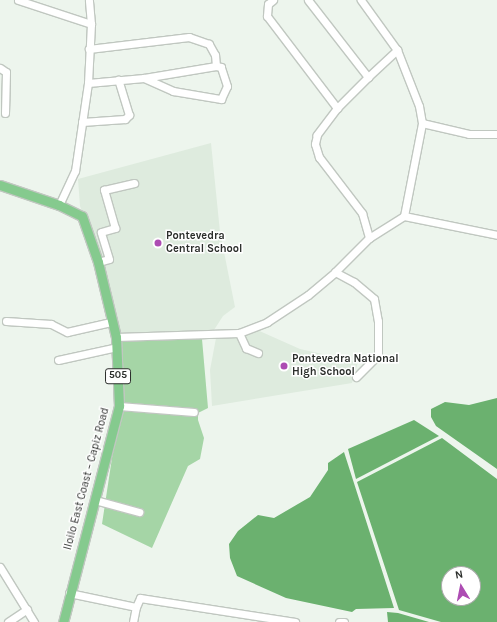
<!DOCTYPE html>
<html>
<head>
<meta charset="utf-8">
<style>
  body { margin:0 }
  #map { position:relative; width:497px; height:622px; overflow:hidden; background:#edf5ed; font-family:Karla,sans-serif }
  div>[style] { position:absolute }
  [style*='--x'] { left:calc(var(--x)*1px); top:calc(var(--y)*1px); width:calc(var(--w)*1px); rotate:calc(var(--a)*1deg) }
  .built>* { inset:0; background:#deebde }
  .green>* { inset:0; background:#a5d5a6 }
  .water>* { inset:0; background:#6bb16f }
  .roads { filter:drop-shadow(1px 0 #c0c7c0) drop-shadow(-1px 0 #c0c7c0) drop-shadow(0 1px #c0c7c0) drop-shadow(0 -1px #c0c7c0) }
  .minor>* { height:7px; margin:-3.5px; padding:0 3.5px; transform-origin:3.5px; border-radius:3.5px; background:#fff }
  .major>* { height:9px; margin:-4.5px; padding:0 4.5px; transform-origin:4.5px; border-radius:4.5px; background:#85ca8e }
  .dots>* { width:11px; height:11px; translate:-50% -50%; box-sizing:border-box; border:2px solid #fff; border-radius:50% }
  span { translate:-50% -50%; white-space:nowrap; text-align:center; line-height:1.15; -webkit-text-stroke:3px #fff; paint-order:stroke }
  .shield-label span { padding:1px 3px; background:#fff; border:1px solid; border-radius:3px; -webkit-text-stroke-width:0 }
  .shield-label { font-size:10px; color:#2b2e2b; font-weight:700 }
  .poi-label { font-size:11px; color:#2b2e2b; font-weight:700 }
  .left { translate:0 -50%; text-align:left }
  .street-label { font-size:11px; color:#2b2e2b }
  .north { position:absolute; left:441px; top:566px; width:40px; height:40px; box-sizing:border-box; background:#fff; border:1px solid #aaabaa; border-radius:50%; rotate:350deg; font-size:11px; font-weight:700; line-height:16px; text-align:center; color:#2b2e2b }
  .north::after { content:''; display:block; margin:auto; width:14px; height:18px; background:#ad4cb3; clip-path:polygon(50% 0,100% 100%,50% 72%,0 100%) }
</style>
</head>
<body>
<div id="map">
  <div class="built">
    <i style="clip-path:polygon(211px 143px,220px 232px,235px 307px,223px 316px,214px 330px,117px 333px,98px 255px,80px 206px,78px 179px)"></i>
    <i style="clip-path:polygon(255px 329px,300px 349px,358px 362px,352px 383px,212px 406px,210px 370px,216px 338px,228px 338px)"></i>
  </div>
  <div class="green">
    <i style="clip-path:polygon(202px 339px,208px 408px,198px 413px,198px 420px,204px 438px,200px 459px,188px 466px,152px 548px,102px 524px,115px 438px,119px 341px)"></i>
  </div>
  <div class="water">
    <i style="clip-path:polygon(497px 398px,497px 469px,436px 426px,431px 417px,431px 409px,445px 402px,469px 405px)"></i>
    <i style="clip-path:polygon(414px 420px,439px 436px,356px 479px,348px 449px)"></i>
    <i style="clip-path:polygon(evenodd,442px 438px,497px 479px,497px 622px,441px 622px,399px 610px,357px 482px,442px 438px,449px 574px,473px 574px,473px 598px,449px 598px,449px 574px)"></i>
    <i style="clip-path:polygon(344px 452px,394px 608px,356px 609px,352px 612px,286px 598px,237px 576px,230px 558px,229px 544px,238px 531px,258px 515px,274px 518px,310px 497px,328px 470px,328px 463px)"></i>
    <i style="clip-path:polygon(387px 612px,398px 613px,429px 622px,388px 622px)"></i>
  </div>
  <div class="roads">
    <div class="minor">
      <i style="--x:18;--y:0;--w:77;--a:18.2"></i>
      <i style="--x:91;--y:24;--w:24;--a:-95"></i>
      <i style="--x:273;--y:0;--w:6;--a:141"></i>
      <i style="--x:268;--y:4;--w:12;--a:95"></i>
      <i style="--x:267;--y:16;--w:116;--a:52.7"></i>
      <i style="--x:308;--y:0;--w:98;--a:52.1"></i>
      <i style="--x:368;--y:77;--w:44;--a:135"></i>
      <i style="--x:337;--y:108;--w:34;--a:127"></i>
      <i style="--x:317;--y:135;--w:9;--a:103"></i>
      <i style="--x:315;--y:144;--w:14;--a:73"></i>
      <i style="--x:319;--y:157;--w:71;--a:52.5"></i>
      <i style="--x:362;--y:213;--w:26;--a:74"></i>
      <i style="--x:0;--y:68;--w:7;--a:34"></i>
      <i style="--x:6;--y:72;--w:41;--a:91.4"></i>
      <i style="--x:368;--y:77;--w:40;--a:-43"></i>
      <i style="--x:144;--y:78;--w:32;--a:24"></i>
      <i style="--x:173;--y:91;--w:49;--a:9.5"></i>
      <i style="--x:221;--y:99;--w:14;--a:-65"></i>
      <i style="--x:227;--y:86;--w:20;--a:-108"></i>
      <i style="--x:221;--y:67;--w:5;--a:-169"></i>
      <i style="--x:88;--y:83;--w:56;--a:-5.1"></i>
      <i style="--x:144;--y:78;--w:73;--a:-9.5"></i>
      <i style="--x:216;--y:66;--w:11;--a:-95"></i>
      <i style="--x:215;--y:55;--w:13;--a:-119"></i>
      <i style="--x:209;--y:44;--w:21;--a:-161"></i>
      <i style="--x:189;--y:37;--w:101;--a:173.2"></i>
      <i style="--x:82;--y:122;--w:43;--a:-4"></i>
      <i style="--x:125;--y:119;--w:6;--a:-45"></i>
      <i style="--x:129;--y:115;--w:37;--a:-107"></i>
      <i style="--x:422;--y:123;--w:48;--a:13.2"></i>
      <i style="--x:469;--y:134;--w:28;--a:0"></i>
      <i style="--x:59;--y:205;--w:38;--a:-65"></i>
      <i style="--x:75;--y:171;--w:89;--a:-81.6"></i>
      <i style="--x:88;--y:83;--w:59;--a:-87.1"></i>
      <i style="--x:404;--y:216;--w:95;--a:11.5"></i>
      <i style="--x:98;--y:262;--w:11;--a:-15"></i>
      <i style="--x:109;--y:259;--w:28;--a:-107"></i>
      <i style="--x:101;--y:232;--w:15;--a:-16"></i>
      <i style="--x:115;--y:228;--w:40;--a:-106"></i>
      <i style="--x:104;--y:190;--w:31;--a:-13"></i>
      <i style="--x:335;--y:272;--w:21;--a:28"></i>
      <i style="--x:354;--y:282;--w:26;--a:40"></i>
      <i style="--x:374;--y:299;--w:22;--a:80"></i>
      <i style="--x:378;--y:321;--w:34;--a:90"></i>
      <i style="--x:378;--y:355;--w:31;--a:135"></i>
      <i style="--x:6;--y:321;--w:45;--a:3.8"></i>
      <i style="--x:51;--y:324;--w:18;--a:27"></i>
      <i style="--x:67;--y:332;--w:45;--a:-12.8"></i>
      <i style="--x:239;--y:333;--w:17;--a:65"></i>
      <i style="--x:246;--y:348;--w:13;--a:23"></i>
      <i style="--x:116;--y:337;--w:123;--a:-1.9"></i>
      <i style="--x:239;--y:333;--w:30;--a:-21"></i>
      <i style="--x:267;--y:322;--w:49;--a:-33.4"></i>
      <i style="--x:308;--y:295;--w:35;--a:-40"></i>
      <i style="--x:335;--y:272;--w:48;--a:-45"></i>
      <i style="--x:369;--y:238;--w:41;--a:-32.2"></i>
      <i style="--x:404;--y:216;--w:95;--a:-79"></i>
      <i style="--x:422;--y:123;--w:17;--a:-100"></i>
      <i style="--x:419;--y:106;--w:60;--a:-111.4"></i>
      <i style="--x:397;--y:50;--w:62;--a:-125.8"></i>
      <i style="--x:58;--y:360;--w:60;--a:-12.4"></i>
      <i style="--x:119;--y:406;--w:75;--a:4.6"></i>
      <i style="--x:95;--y:500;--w:46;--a:15.3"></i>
      <i style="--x:0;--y:567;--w:65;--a:58.3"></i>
      <i style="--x:69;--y:593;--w:68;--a:11.8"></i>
      <i style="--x:8;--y:622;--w:23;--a:-34"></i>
      <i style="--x:133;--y:622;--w:15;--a:-79"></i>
      <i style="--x:136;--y:607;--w:10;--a:-66"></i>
      <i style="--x:140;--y:598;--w:157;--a:8.8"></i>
      <i style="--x:339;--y:622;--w:5;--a:0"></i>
    </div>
    <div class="major">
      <i style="--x:0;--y:185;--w:62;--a:18.7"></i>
      <i style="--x:59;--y:205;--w:25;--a:26"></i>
      <i style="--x:82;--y:216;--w:49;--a:70.8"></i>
      <i style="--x:98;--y:262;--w:77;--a:76.5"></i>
      <i style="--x:116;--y:337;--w:69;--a:87.5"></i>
      <i style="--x:119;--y:406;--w:223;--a:104.5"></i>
    </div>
  </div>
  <div class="dots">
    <i style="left:158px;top:243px;background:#ad4cb3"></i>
    <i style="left:284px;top:366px;background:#ad4cb3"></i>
  </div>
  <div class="shield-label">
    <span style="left:118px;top:376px">505</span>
  </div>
  <div class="poi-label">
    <span class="left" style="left:166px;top:243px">Pontevedra<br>Central School</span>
    <span class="left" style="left:292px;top:366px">Pontevedra National<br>High School</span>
  </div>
  <div class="street-label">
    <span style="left:87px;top:479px;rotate:-75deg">Iloilo East Coast – Capiz Road</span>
  </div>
  <div class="north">N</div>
</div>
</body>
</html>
